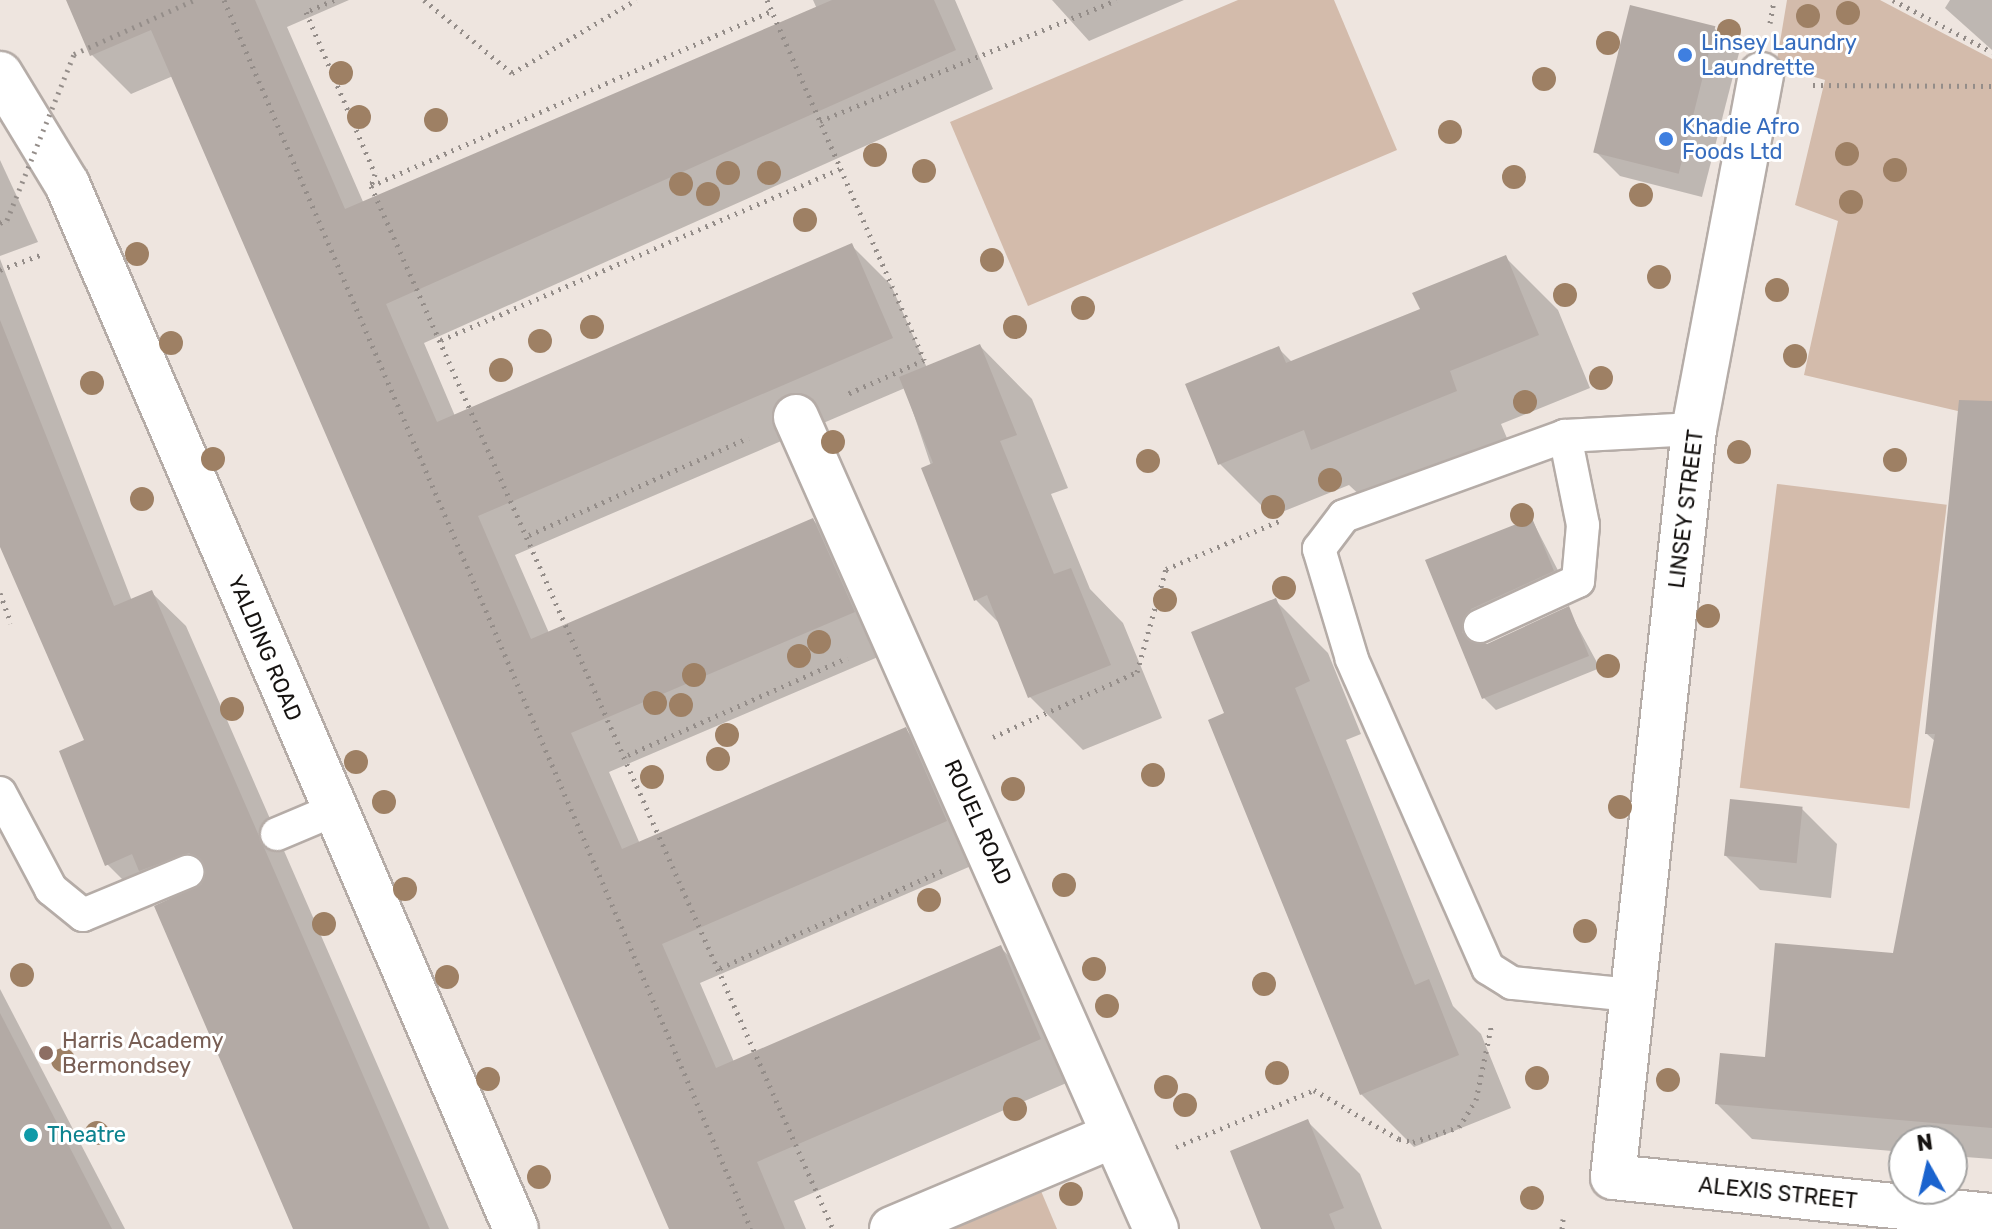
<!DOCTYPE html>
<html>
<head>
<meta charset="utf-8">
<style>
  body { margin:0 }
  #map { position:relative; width:1992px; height:1229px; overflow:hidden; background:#eee5df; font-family:Rubik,sans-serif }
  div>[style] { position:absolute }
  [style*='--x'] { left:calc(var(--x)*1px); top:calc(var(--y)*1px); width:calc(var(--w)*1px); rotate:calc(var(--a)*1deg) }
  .green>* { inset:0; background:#d3bbab; transform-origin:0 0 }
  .shadow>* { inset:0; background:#0003 }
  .building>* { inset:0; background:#b3aaa5; transform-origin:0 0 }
  .path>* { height:5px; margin-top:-2.5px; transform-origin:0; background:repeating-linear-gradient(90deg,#948d89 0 2px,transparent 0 8px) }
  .roads { filter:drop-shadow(2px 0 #b5aca7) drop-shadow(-2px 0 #b5aca7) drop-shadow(0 2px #b5aca7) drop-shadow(0 -2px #b5aca7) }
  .service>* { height:32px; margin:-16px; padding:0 16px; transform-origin:16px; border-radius:16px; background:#fff }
  .minor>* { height:44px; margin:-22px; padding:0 22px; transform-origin:22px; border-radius:22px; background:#fff }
  .path-bridge>* { height:5px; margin-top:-2.5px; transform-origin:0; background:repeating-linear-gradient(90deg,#948d89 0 2px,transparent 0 8px) }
  .trees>* { width:24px; height:24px; margin:-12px; border-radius:50%; background:#9e8064 }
  .dots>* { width:22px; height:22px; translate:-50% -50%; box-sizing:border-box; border:4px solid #fff; border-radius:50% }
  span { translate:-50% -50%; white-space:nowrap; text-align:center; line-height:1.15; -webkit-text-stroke:6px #fff; paint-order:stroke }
  .shop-label { font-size:22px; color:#366cbe }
  .left { translate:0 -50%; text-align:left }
  .street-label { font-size:22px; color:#161311 }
  .education-label { font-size:22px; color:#785e54 }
  .culture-label { font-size:22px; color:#0d838f }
  .north { position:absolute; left:1888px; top:1125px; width:80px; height:80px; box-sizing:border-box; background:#fff; border:2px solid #a2a1a0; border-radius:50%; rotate:352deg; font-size:22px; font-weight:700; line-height:32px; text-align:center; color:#161311 }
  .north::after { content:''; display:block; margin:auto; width:28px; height:36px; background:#1a63ce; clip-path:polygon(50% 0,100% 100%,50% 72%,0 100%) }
</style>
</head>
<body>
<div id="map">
  <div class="green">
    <i style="clip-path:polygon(1238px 0,1334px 0,1397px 150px,1028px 306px,950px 122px)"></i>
    <i style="clip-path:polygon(1787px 0,1880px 0,1992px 59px,1992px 419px,1804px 375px,1838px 221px,1795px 205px,1825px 80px,1776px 66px)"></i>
    <i style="left:1777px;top:484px;width:171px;height:306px;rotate:7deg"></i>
    <i style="clip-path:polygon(1041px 1191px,1057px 1229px,951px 1229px)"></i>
  </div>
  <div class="shadow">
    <i style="clip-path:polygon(69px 0,349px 0,287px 27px,364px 204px,817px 9px,813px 0,955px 0,993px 89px,424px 343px,455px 416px,852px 246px,891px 285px,927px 368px,980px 346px,1032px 399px,1068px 488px,1051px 494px,1090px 589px,1123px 623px,1162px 718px,1083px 750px,1030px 697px,1001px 625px,976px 600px,905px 388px,515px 555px,549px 633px,813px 520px,852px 559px,892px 651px,609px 772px,640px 844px,905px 729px,944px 768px,985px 860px,700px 983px,734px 1062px,1000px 947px,1039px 986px,1078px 1078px,794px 1201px,806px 1229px,671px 1229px,173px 76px,131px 94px,92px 55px)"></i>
    <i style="clip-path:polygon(1052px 0,1184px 0,1089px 41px)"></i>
    <i style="clip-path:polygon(1950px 0,1992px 0,1992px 50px,1945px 8px)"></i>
    <i style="clip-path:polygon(1714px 28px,1739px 53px,1702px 197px,1620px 176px,1595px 151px)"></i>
    <i style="clip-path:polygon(0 160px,38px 242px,0 256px)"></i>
    <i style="clip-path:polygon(1506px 258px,1558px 310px,1590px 388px,1501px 424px,1509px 443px,1366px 501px,1349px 485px,1272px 516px,1220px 464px,1279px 349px,1292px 362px,1422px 310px)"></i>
    <i style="clip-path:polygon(0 259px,132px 601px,151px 592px,186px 626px,449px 1229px,296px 1229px,171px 900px,161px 890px,141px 898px,107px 864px,87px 741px,0 542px)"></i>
    <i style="clip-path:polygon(1992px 460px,1992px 1159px,1952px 1156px,1952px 1141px,1904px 1141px,1904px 1152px,1752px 1139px,1717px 1104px,1894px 955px,1936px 742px,1927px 734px)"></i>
    <i style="clip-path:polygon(1532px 520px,1565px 584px,1476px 641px,1487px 646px,1568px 609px,1600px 668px,1496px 710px,1483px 697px,1428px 561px)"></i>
    <i style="clip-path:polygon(1275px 600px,1328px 653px,1361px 734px,1346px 740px,1453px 1006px,1481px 1034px,1511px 1108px,1414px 1147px,1361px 1094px,1227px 714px)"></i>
    <i style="clip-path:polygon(1802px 809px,1837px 844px,1831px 898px,1760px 890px,1725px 855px)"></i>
    <i style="clip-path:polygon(0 989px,125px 1229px,0 1229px)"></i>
    <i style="clip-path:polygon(1308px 1122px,1360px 1174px,1382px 1229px,1264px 1229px)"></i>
  </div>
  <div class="building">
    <i style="clip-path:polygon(66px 0,255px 0,345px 209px,832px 0,934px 0,956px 50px,386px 304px,437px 422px,852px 243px,893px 338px,478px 516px,531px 639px,813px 518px,855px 612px,571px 733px,622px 849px,906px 727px,947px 821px,662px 944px,716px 1068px,1001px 945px,1041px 1039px,757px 1162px,785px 1229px,669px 1229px,151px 30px,90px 56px)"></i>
    <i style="left:1630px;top:5px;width:88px;height:152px;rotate:14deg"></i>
    <i style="clip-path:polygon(1506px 255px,1539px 335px,1450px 371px,1457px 391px,1311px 450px,1304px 430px,1218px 465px,1185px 384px,1279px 346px,1286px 363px,1420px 309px,1412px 293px)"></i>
    <i style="clip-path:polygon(0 320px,114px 606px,152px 590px,430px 1229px,293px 1229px,154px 906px,202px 884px,204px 864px,189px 853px,139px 871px,132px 854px,105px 866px,59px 751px,84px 740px,0 547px)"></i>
    <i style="clip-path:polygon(980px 344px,1017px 435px,1000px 441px,1054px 574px,1071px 568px,1111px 665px,1028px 698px,987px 595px,974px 601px,921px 468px,933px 463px,899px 377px)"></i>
    <i style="clip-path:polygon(1959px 400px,1992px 401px,1992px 1128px,1715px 1104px,1720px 1053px,1765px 1057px,1775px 943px,1893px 953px,1935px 734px,1925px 734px)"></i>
    <i style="clip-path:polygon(1532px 518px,1554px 571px,1471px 609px,1462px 633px,1487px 644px,1569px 606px,1589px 656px,1482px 699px,1425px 560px)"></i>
    <i style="clip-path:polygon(1276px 598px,1310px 681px,1295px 688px,1415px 985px,1429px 979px,1459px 1055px,1360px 1095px,1208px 720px,1224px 713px,1191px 632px)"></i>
    <i style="left:1730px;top:799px;width:73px;height:57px;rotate:6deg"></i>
    <i style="clip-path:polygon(0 1013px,112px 1229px,0 1229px)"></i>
    <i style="clip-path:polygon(1308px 1119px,1344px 1208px,1329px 1214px,1335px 1229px,1261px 1229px,1230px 1151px)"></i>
  </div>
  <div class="path">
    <i style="--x:224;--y:0;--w:1337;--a:66.79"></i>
    <i style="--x:334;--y:0;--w:30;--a:157"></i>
    <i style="--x:306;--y:12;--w:176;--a:66.9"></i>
    <i style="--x:375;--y:174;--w:13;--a:108"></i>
    <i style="--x:371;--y:186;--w:1141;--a:66.11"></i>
    <i style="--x:424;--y:0;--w:114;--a:39.7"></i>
    <i style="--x:512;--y:73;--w:144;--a:-30.5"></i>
    <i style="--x:767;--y:0;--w:393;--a:66.4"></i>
    <i style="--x:924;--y:360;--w:86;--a:156.1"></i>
    <i style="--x:1893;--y:0;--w:112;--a:27.7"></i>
    <i style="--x:1770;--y:23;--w:23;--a:-80"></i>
    <i style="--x:1813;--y:85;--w:179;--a:0.3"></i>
    <i style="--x:820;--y:121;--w:320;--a:-22.2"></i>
    <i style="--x:371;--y:186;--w:438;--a:-23.6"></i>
    <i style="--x:0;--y:270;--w:43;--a:-20.6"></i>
    <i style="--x:441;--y:340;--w:434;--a:-23.2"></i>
    <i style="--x:529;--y:535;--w:240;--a:-23.9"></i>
    <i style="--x:0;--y:593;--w:32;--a:70"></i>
    <i style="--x:993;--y:737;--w:158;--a:-24.3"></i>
    <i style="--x:1137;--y:672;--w:107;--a:-74.3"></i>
    <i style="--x:1166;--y:569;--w:123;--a:-23"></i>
    <i style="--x:628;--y:755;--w:240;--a:-23.9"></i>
    <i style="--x:720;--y:968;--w:242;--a:-23.6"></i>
    <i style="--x:1176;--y:1147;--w:149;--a:-22.4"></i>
    <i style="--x:1314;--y:1090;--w:98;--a:30"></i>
    <i style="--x:1399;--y:1139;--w:14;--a:12"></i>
    <i style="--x:1413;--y:1142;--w:48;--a:-18.1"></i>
    <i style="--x:1459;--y:1127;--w:32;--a:-58"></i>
    <i style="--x:1476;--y:1100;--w:79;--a:-78.3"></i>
    <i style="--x:1562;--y:1229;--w:10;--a:-84"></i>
  </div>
  <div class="roads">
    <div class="service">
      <i style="--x:1480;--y:626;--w:108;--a:-24.7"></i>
      <i style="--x:1578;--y:581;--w:56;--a:-84.9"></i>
      <i style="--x:1583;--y:525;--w:91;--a:-101.4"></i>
      <i style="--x:0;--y:793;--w:109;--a:62"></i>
      <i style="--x:51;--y:889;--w:41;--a:39.1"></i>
      <i style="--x:83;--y:915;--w:113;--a:-22.5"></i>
      <i style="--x:277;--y:834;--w:62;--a:-22.8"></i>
      <i style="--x:1631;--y:995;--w:120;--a:-174.2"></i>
      <i style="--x:1512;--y:983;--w:28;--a:-148"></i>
      <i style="--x:1488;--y:968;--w:338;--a:-113.8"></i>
      <i style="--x:1352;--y:659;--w:115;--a:-106.7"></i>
      <i style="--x:1319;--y:549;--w:41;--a:-52.9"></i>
      <i style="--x:1344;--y:516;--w:235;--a:-19.9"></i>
      <i style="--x:1565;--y:436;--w:129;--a:-3.1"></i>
    </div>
    <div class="minor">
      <i style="--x:0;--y:74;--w:129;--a:58.7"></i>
      <i style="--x:67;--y:184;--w:1137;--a:66.75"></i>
      <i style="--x:1761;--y:75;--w:360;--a:100.7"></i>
      <i style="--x:1694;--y:429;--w:752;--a:96.18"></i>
      <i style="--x:1613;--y:1177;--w:381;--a:5.9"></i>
      <i style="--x:796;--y:417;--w:888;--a:66.09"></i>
      <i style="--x:892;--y:1229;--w:241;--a:-22.9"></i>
    </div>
  </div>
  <div class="path-bridge">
    <i style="--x:0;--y:223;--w:8;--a:-23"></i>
    <i style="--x:7;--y:220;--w:179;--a:-68"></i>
    <i style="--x:74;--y:54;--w:132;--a:-24.2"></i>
  </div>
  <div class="trees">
    <i style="left:1848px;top:13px"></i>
    <i style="left:1808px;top:16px"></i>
    <i style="left:1729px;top:31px"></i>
    <i style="left:1608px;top:43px"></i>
    <i style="left:341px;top:73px"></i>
    <i style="left:1544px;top:79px"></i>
    <i style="left:359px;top:117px"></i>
    <i style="left:436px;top:120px"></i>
    <i style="left:1450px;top:132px"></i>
    <i style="left:1847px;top:154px"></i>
    <i style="left:875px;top:155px"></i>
    <i style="left:1895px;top:170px"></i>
    <i style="left:924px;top:171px"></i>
    <i style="left:728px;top:173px"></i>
    <i style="left:769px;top:173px"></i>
    <i style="left:1514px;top:177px"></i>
    <i style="left:681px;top:184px"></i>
    <i style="left:708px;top:194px"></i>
    <i style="left:1641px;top:195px"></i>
    <i style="left:1851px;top:202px"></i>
    <i style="left:805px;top:220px"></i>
    <i style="left:137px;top:254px"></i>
    <i style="left:992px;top:260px"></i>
    <i style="left:1659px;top:277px"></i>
    <i style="left:1777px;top:290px"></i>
    <i style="left:1565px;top:295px"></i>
    <i style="left:1083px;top:308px"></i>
    <i style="left:592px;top:327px"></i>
    <i style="left:1015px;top:327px"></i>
    <i style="left:540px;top:341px"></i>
    <i style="left:171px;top:343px"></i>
    <i style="left:1795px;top:356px"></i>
    <i style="left:501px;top:370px"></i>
    <i style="left:1601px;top:378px"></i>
    <i style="left:92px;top:383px"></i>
    <i style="left:1525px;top:402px"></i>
    <i style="left:833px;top:442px"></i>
    <i style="left:1739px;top:452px"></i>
    <i style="left:213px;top:459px"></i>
    <i style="left:1895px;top:460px"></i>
    <i style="left:1148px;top:461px"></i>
    <i style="left:1330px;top:480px"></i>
    <i style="left:142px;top:499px"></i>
    <i style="left:1273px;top:507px"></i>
    <i style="left:1522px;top:515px"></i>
    <i style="left:1284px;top:588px"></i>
    <i style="left:1165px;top:600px"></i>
    <i style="left:1708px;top:616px"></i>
    <i style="left:819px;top:642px"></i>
    <i style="left:799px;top:656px"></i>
    <i style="left:1608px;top:666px"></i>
    <i style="left:694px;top:675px"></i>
    <i style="left:655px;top:703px"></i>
    <i style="left:681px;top:705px"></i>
    <i style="left:232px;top:709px"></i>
    <i style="left:727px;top:735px"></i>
    <i style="left:718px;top:759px"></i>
    <i style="left:356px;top:762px"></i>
    <i style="left:1153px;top:775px"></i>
    <i style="left:652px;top:777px"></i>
    <i style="left:1013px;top:789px"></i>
    <i style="left:384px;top:802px"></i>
    <i style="left:1620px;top:807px"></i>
    <i style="left:1064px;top:885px"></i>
    <i style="left:405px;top:889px"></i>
    <i style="left:929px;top:900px"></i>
    <i style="left:324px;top:924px"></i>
    <i style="left:1585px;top:931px"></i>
    <i style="left:1094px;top:969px"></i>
    <i style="left:22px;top:975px"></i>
    <i style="left:447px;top:977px"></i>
    <i style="left:1264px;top:984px"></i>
    <i style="left:1107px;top:1006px"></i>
    <i style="left:63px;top:1060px"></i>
    <i style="left:1277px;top:1073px"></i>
    <i style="left:1537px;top:1078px"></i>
    <i style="left:488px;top:1079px"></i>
    <i style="left:1668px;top:1080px"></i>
    <i style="left:1166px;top:1087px"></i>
    <i style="left:1185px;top:1105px"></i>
    <i style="left:1015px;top:1109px"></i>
    <i style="left:97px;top:1133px"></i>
    <i style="left:539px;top:1177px"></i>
    <i style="left:1071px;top:1194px"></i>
    <i style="left:1532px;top:1198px"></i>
  </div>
  <div class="dots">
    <i style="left:1685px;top:55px;background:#3f7fe0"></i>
    <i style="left:1666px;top:139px;background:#3f7fe0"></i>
    <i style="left:46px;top:1053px;background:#8d6e63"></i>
    <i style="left:31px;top:1135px;background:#0f9aa8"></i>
  </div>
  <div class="shop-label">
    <span class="left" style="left:1701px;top:55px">Linsey Laundry<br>Laundrette</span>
    <span class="left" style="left:1682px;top:139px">Khadie Afro<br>Foods Ltd</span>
  </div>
  <div class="street-label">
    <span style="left:1686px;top:509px;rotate:-83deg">LINSEY STREET</span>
    <span style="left:265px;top:648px;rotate:67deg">YALDING ROAD</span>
    <span style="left:978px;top:822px;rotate:66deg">ROUEL ROAD</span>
    <span style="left:1778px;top:1193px;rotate:6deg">ALEXIS STREET</span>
  </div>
  <div class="education-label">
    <span class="left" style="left:62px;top:1053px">Harris Academy<br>Bermondsey</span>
  </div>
  <div class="culture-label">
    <span class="left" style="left:47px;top:1135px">Theatre</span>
  </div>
  <div class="north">N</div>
</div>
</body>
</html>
